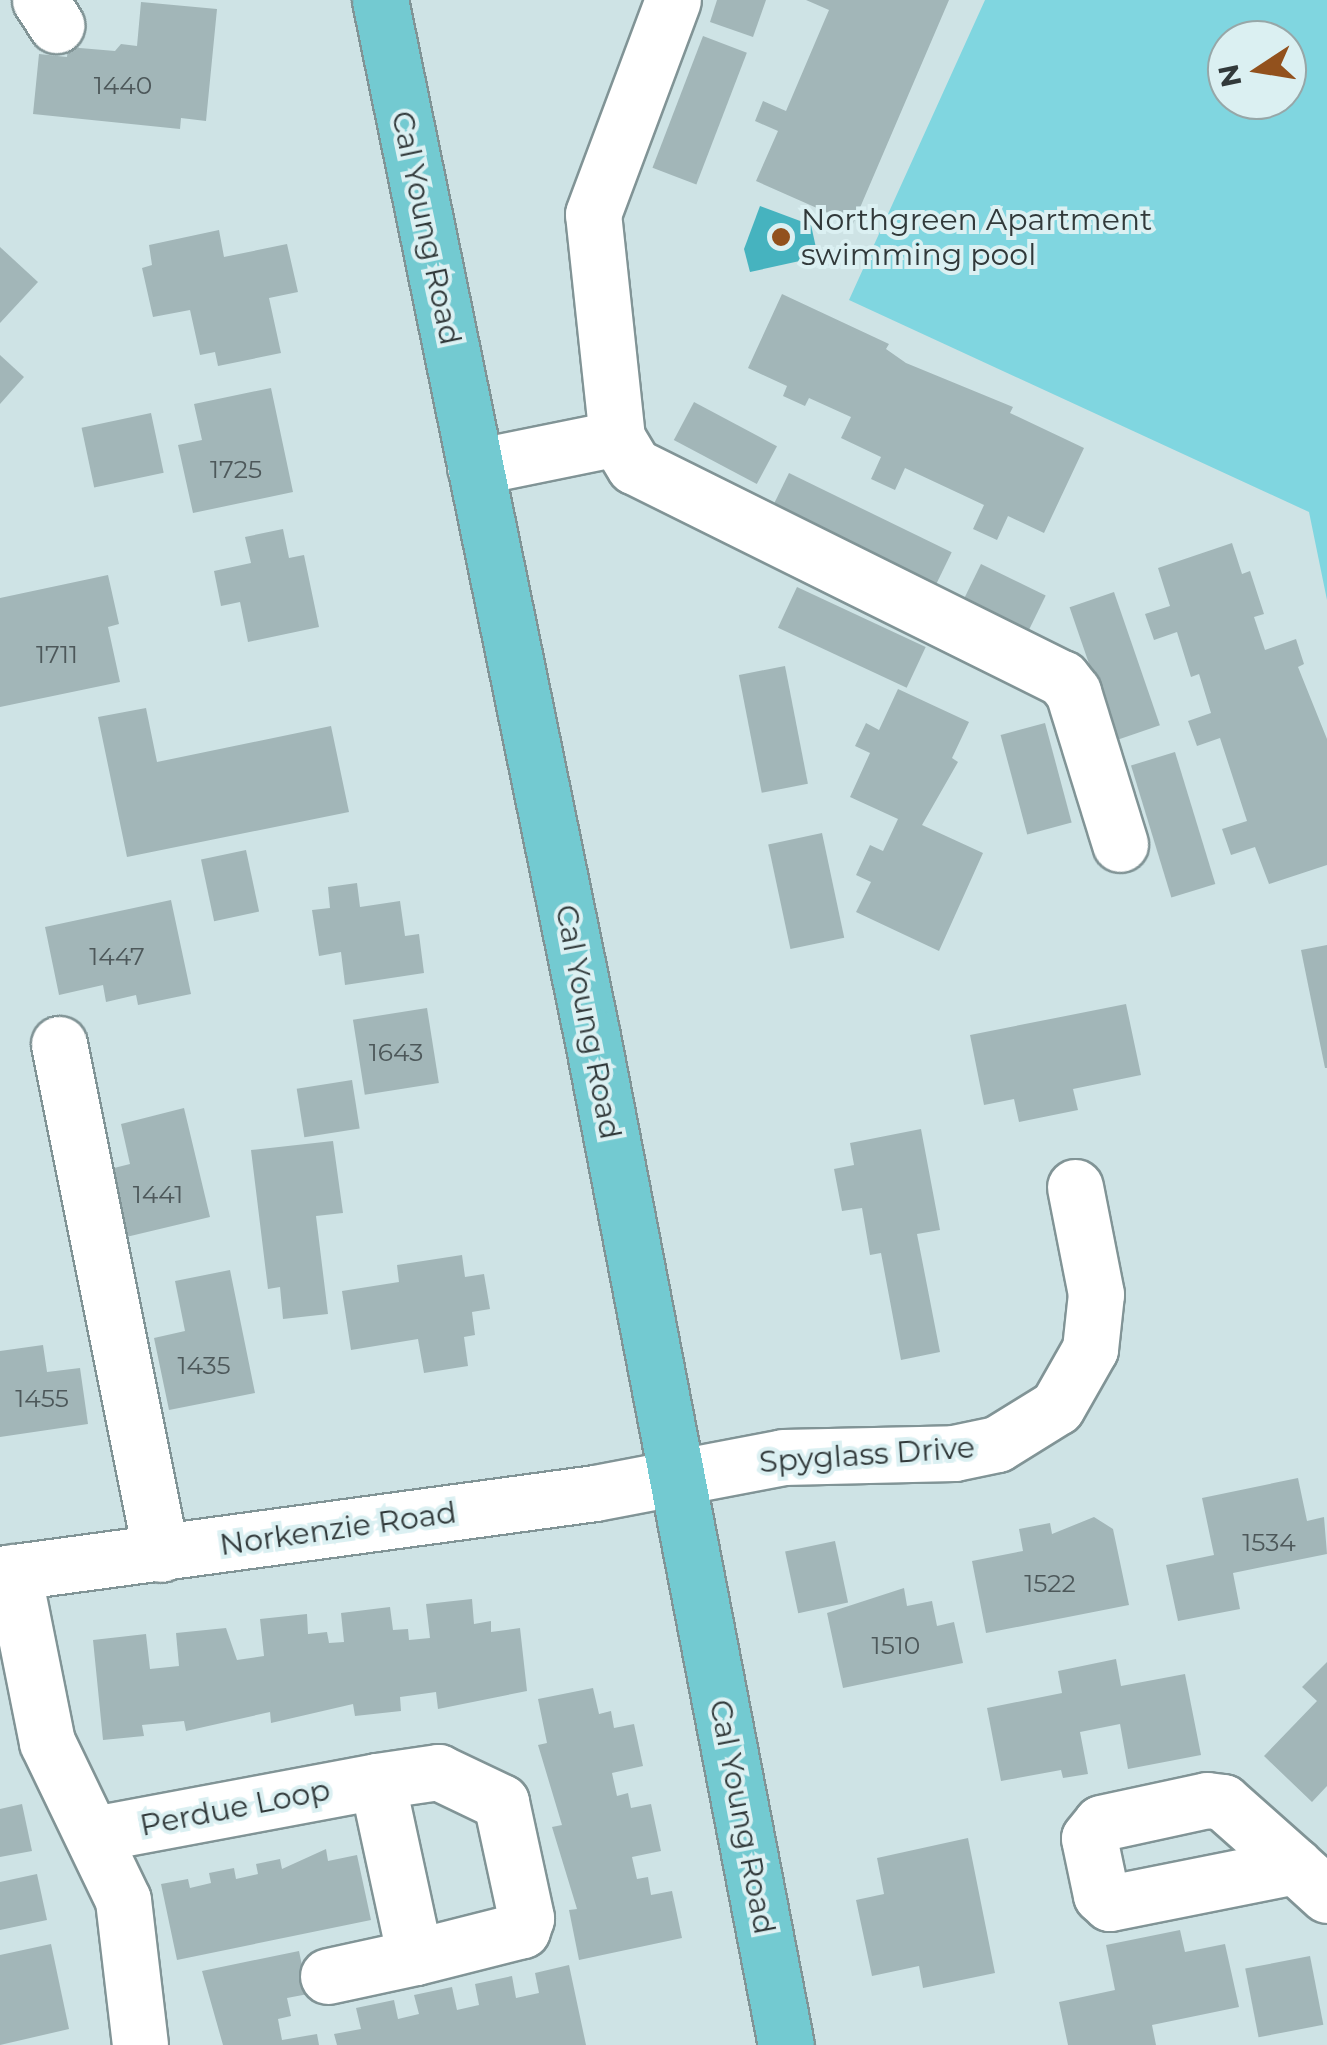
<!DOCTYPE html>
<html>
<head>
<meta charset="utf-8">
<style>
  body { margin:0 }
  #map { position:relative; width:1327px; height:2045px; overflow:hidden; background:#cee3e5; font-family:Montserrat,sans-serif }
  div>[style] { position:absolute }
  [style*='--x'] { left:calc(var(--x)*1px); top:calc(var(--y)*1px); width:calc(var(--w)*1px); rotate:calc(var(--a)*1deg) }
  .green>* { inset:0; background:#80d6e0 }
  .water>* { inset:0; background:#46b3bf }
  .building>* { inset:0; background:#a2b6b8; transform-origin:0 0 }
  .roads { filter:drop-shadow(2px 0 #819496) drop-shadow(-2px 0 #819496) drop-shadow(0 2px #819496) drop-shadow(0 -2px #819496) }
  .minor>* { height:55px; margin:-27.5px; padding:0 27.5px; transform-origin:27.5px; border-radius:27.5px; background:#fff }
  .major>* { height:55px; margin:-27.5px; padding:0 27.5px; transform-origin:27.5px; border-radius:27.5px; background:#73cad1 }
  .dots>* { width:28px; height:28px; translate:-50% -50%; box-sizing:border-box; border:5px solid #dbf0f2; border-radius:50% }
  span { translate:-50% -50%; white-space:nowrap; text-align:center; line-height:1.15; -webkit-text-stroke:8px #dbf0f2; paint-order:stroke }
  .number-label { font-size:25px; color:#4d585a }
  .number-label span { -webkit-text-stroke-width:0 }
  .poi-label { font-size:30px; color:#31393a }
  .left { translate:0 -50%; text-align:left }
  .street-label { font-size:30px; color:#31393a }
  .north { position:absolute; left:1207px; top:20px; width:100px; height:100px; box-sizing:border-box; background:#dbf0f2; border:2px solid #97a7a8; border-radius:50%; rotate:258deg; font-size:28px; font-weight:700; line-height:40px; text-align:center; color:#31393a }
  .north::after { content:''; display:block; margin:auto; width:35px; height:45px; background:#92511d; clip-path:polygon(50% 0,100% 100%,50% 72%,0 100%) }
</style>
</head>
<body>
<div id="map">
  <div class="green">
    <i style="clip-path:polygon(evenodd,985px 0,1327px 0,1327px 600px,1309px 512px,849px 300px,985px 0,1227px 40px,1287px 40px,1287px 100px,1227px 100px,1227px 40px)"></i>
  </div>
  <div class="water">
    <i style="clip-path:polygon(760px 206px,811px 225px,818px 257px,750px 272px,744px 249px)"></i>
  </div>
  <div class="building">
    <i style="clip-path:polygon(717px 0,766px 0,753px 37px,710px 22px)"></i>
    <i style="clip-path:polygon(806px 0,949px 0,853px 224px,756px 181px,778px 131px,755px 121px,763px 101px,786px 111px,829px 10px)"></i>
    <i style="clip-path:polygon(141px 2px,217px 9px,206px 121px,181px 118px,180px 129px,33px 114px,39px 54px,67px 57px,68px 47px,115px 51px,121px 44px,137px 46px)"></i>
    <i style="left:703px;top:36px;width:47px;height:141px;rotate:21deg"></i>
    <i style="clip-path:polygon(219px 230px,224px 257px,287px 244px,298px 292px,269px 298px,281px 353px,218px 366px,215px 352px,200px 355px,190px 310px,153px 317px,142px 268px,152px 265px,149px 245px)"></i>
    <i style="clip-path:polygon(0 247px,38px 282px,0 323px)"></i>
    <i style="clip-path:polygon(782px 294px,889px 344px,886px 349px,906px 363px,1013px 407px,1010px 413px,1084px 448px,1044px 533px,1008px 516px,997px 540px,973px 529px,984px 505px,905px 468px,895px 490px,871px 479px,881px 457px,841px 438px,851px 417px,809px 398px,805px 406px,783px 396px,787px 386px,748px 368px)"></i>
    <i style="clip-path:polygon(0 355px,24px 377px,0 404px)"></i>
    <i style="clip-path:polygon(271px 388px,293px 492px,193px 513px,178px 445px,202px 440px,194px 404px)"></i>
    <i style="left:694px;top:402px;width:94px;height:43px;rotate:28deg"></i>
    <i style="left:151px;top:413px;width:61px;height:71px;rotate:78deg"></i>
    <i style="left:789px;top:473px;width:181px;height:49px;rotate:26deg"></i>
    <i style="clip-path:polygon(283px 529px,289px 558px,304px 555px,319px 627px,248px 642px,240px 602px,221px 606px,214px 571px,251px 563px,245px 537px)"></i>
    <i style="clip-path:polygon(1232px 543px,1242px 574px,1250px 571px,1264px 614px,1254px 617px,1265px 650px,1296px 639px,1304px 664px,1298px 667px,1327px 739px,1327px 865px,1269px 884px,1255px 847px,1231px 855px,1222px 829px,1247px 821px,1220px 738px,1197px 746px,1188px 721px,1211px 713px,1199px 674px,1191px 677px,1177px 632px,1154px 640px,1145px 614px,1170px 606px,1158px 568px)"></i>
    <i style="left:981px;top:564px;width:72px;height:47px;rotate:26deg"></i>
    <i style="clip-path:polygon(108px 575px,119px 624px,108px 627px,120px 682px,0 707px,0 598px)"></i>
    <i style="left:797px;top:587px;width:142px;height:45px;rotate:25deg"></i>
    <i style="left:1114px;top:592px;width:141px;height:47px;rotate:71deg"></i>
    <i style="left:785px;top:666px;width:120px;height:47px;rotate:79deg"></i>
    <i style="clip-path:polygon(898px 689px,969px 722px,952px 758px,958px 762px,922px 825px,983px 853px,939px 951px,856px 912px,871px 882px,856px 875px,870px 845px,883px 851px,898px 819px,850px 797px,870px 753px,855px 746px,866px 723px,879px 730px)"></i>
    <i style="clip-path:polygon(146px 708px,157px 762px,331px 726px,349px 812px,127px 857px,98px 717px)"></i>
    <i style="left:1045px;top:723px;width:103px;height:46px;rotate:75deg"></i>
    <i style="left:1175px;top:752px;width:138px;height:46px;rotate:73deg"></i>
    <i style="left:822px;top:833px;width:107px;height:55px;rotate:78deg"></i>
    <i style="left:246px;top:850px;width:63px;height:46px;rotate:78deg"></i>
    <i style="clip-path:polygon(357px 883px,360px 907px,400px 901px,405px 936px,419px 934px,424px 973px,345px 985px,341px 952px,319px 956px,312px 910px,330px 908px,328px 887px)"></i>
    <i style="clip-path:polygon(171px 900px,191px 994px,138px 1005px,136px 995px,106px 1002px,103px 985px,59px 995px,45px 927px)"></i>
    <i style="clip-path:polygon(1327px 945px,1327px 1068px,1325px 1068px,1301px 950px)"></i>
    <i style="clip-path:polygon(1126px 1004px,1141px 1075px,1073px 1089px,1078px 1110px,1019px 1122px,1014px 1099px,984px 1105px,970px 1035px)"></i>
    <i style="left:427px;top:1008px;width:76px;height:75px;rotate:81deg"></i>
    <i style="left:352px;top:1080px;width:49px;height:56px;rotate:81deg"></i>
    <i style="clip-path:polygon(184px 1108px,210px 1217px,122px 1238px,106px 1170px,130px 1164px,121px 1124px)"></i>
    <i style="clip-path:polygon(921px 1129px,940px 1230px,917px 1234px,940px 1352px,901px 1360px,881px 1253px,870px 1255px,862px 1208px,842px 1211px,834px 1169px,854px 1165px,850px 1143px)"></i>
    <i style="clip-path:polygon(333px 1141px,343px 1213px,316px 1216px,328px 1314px,283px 1319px,280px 1287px,268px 1289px,251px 1150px)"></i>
    <i style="clip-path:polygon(462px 1255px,465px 1277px,484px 1274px,490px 1309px,472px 1312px,475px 1335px,464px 1337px,468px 1366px,424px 1373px,418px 1339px,351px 1350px,342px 1291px,399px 1282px,397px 1265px)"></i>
    <i style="clip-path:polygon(230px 1270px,255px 1393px,169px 1410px,154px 1338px,185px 1331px,175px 1281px)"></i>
    <i style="clip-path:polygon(43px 1345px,47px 1372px,80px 1368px,88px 1424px,0 1437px,0 1351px)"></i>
    <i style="clip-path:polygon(1298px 1478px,1307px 1521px,1324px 1517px,1327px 1554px,1233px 1573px,1240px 1609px,1178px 1621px,1166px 1565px,1214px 1555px,1202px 1498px)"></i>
    <i style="clip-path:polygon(1094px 1517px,1113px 1529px,1129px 1605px,986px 1633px,972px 1561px,1023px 1551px,1019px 1529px,1050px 1523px,1052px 1534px)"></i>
    <i style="left:835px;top:1541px;width:63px;height:51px;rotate:78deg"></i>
    <i style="clip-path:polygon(904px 1588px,907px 1606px,932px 1601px,937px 1626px,954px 1622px,963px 1663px,843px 1688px,827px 1613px)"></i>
    <i style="clip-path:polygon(472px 1599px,474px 1624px,491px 1621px,491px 1632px,520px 1628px,527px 1691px,438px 1709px,436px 1692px,400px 1697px,401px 1711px,355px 1716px,353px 1704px,271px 1723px,270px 1712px,186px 1731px,184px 1721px,142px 1725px,144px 1736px,103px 1740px,93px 1640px,146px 1634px,150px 1669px,179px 1666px,176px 1633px,226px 1628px,237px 1660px,264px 1656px,260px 1619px,307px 1614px,308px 1634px,327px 1632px,329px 1643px,344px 1642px,341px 1613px,390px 1607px,393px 1630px,408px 1629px,409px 1640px,430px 1638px,426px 1604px)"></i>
    <i style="clip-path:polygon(1116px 1659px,1121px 1686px,1185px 1674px,1201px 1755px,1128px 1769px,1120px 1724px,1080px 1732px,1088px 1774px,1063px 1778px,1061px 1770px,1001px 1781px,987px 1708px,1062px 1693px,1058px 1671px)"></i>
    <i style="clip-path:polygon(1327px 1662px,1327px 1786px,1312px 1802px,1264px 1756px,1317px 1701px,1302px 1687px)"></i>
    <i style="clip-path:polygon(593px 1688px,599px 1714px,611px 1711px,614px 1728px,634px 1724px,643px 1766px,612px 1773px,617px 1796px,628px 1793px,631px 1808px,651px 1804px,661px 1851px,632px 1857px,637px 1879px,648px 1877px,651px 1895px,672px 1891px,682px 1938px,579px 1960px,569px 1910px,577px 1909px,552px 1827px,562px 1825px,538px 1745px,547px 1743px,538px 1699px)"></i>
    <i style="clip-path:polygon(22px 1804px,32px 1851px,0 1857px,0 1809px)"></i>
    <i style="clip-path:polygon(968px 1838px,995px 1973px,923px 1988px,919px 1966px,872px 1976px,856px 1900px,884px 1894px,877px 1858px)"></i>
    <i style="clip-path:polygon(326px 1849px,328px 1861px,357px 1855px,371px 1920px,177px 1960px,161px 1884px,188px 1879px,190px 1888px,211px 1883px,209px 1873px,234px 1868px,236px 1879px,258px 1874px,256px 1864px,280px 1859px,282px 1869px)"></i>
    <i style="clip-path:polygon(37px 1874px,47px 1920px,0 1930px,0 1882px)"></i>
    <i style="clip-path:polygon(1180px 1930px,1185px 1952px,1225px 1944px,1239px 2007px,1152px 2025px,1156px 2045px,1068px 2045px,1059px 2002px,1115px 1990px,1106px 1945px)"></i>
    <i style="clip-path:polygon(51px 1944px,69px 2029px,0 2045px,0 1955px)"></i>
    <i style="clip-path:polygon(299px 1951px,308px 1994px,287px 1998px,291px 2016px,278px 2019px,282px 2040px,317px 2034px,319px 2045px,223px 2045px,202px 1971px)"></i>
    <i style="left:1310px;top:1956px;width:70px;height:66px;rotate:79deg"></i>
    <i style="clip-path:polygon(569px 1965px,586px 2045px,337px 2045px,334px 2034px,361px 2029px,356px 2008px,394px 2000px,398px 2019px,419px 2014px,414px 1995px,452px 1987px,457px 2010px,479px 2005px,475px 1984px,512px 1976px,516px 1998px,539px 1993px,535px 1973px)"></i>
  </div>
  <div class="roads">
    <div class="minor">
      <i style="--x:40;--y:0;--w:30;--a:57"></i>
      <i style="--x:617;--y:438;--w:225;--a:-96.1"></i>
      <i style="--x:593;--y:214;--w:228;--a:-69.5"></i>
      <i style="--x:475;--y:467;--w:145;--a:-11.5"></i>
      <i style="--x:617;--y:438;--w:33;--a:59"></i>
      <i style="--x:634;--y:466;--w:478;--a:26.4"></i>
      <i style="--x:1062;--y:678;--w:18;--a:52"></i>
      <i style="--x:1073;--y:692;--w:159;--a:72.8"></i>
      <i style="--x:59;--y:1044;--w:520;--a:78.69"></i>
      <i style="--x:13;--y:1572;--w:173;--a:78.7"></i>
      <i style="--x:47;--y:1742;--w:175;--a:64.3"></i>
      <i style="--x:123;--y:1900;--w:146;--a:83.3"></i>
      <i style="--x:0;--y:1574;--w:600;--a:-7.75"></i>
      <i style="--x:595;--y:1493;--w:191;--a:-10.8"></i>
      <i style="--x:783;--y:1457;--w:171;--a:-1.3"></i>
      <i style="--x:954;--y:1453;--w:44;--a:-11.8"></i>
      <i style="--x:997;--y:1444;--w:70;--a:-31.7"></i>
      <i style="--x:1057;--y:1407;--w:67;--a:-60.4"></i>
      <i style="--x:1090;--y:1349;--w:55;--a:-83.8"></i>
      <i style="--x:1096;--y:1294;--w:109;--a:-101.1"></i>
      <i style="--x:94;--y:1834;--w:288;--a:-10.6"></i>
      <i style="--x:377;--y:1781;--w:62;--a:-8.4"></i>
      <i style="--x:438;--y:1772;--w:70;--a:25.5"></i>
      <i style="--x:501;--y:1802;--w:119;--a:77.8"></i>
      <i style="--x:526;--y:1918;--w:13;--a:108"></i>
      <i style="--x:522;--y:1930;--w:110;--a:165.8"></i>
      <i style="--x:415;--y:1957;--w:180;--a:-102.2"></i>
      <i style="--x:1295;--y:1866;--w:189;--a:168.7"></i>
      <i style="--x:1110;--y:1903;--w:12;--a:-138"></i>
      <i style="--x:1101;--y:1895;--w:58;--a:-101.9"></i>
      <i style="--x:1089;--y:1838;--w:19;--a:-51"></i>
      <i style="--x:1101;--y:1823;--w:108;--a:-12.2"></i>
      <i style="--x:1207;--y:1800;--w:16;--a:7"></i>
      <i style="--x:1223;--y:1802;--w:96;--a:41.6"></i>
      <i style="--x:1295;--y:1866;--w:43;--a:42.2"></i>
      <i style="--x:328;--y:1976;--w:89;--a:-12.3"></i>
    </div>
    <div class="major">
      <i style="--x:380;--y:0;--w:1057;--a:78.44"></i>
      <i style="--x:592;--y:1036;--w:1027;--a:79.12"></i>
    </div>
  </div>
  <div class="dots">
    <i style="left:781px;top:237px;background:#92511d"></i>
  </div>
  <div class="number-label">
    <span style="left:123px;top:85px">1440</span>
    <span style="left:236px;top:469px">1725</span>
    <span style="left:57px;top:654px">1711</span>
    <span style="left:117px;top:956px">1447</span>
    <span style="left:396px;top:1052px">1643</span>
    <span style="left:158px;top:1194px">1441</span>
    <span style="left:204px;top:1365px">1435</span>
    <span style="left:42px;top:1398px">1455</span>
    <span style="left:1269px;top:1542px">1534</span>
    <span style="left:1050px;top:1583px">1522</span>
    <span style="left:896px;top:1645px">1510</span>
  </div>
  <div class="poi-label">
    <span class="left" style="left:801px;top:237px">Northgreen Apartment<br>swimming pool</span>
  </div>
  <div class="street-label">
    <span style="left:426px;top:228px;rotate:78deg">Cal Young Road</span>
    <span style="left:588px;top:1022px;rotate:79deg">Cal Young Road</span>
    <span style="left:867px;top:1455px;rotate:-4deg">Spyglass Drive</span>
    <span style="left:338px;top:1529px;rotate:-8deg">Norkenzie Road</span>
    <span style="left:235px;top:1808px;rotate:-11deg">Perdue Loop</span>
    <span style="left:742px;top:1817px;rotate:79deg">Cal Young Road</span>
  </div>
  <div class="north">N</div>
</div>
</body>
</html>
